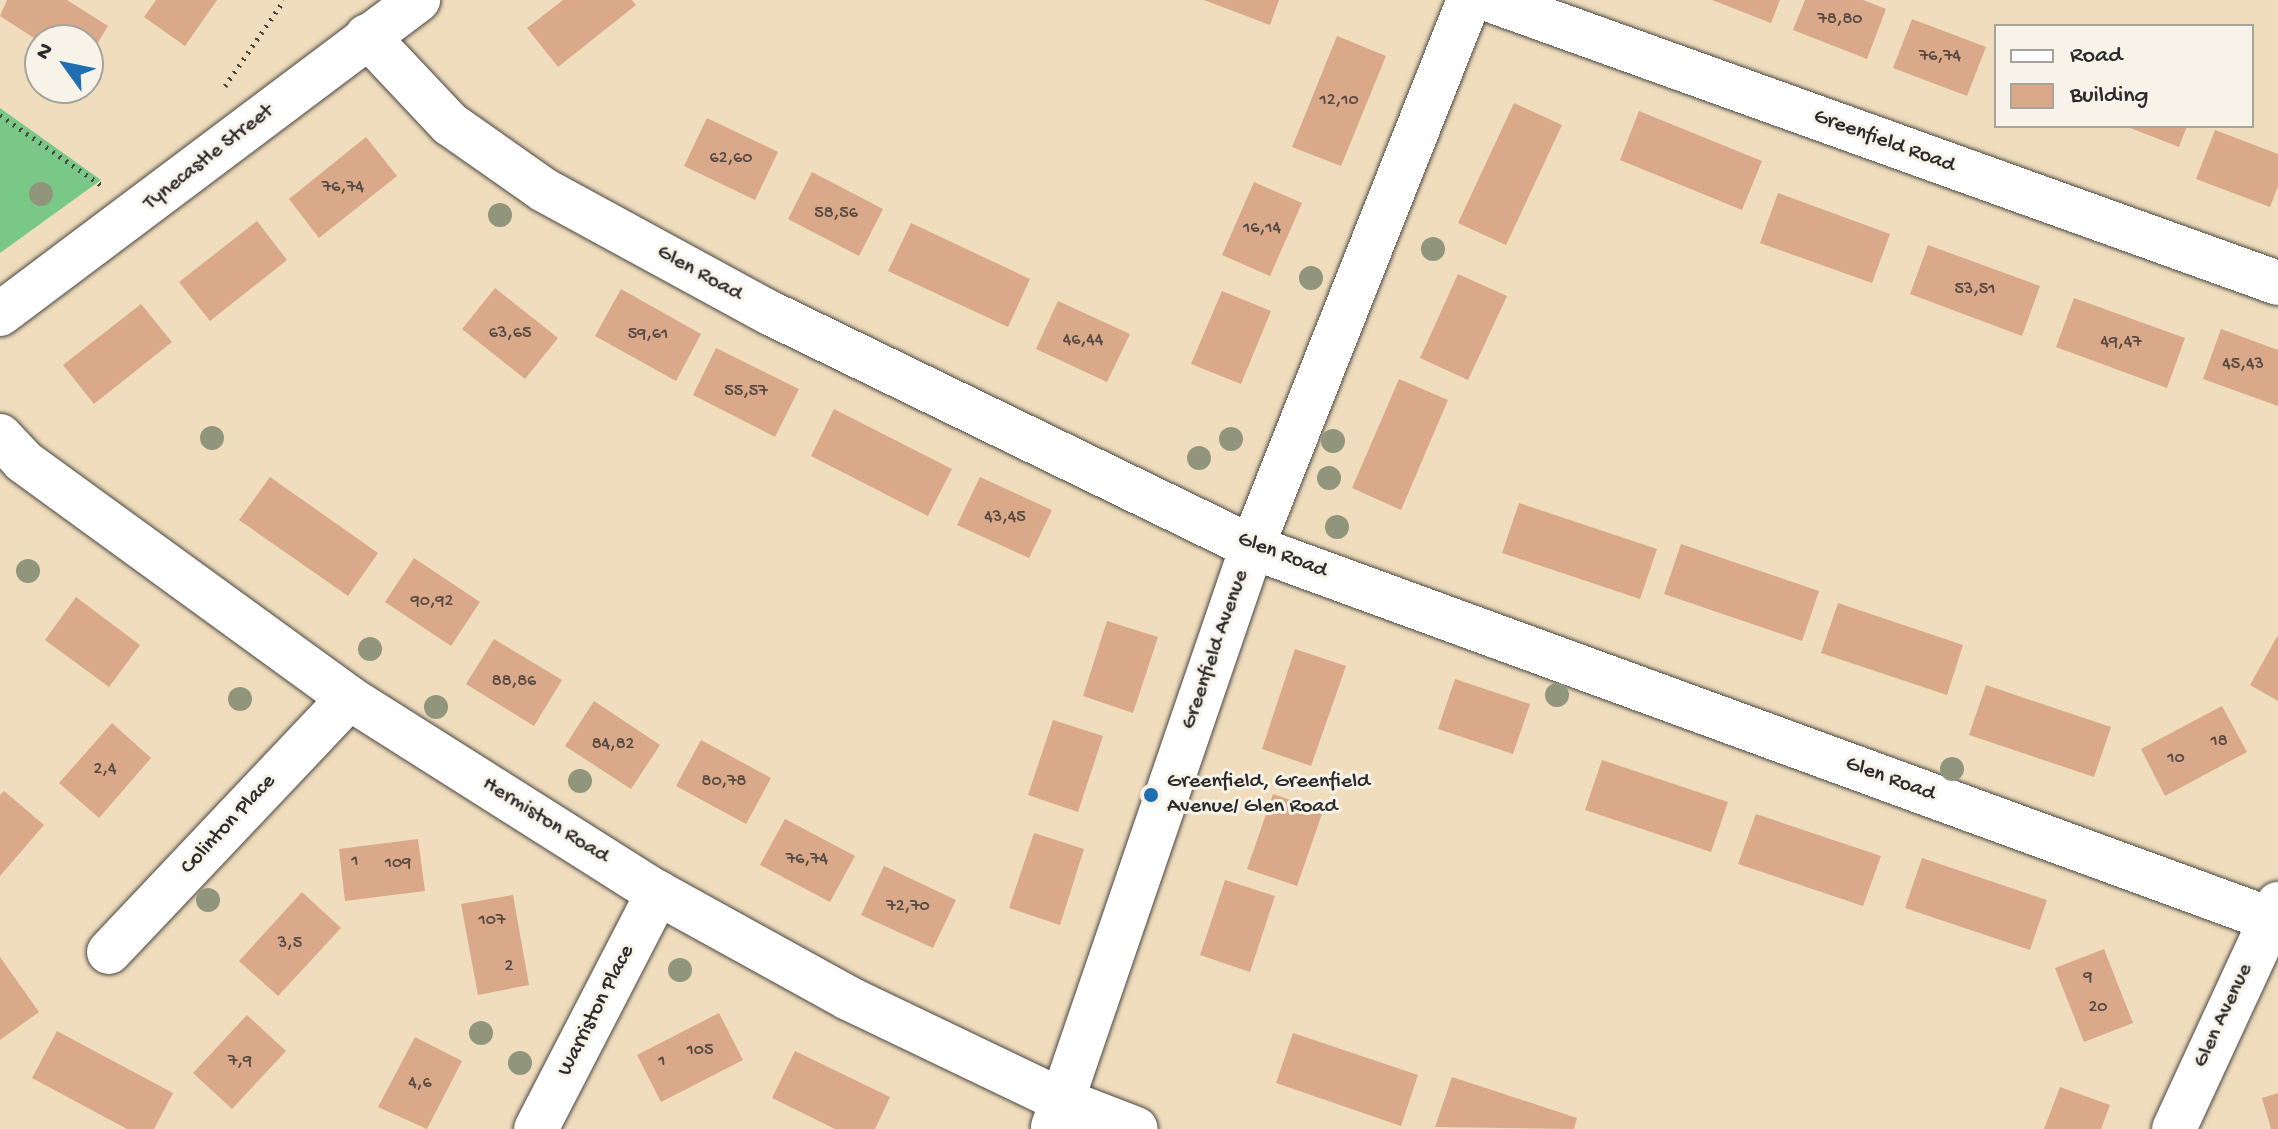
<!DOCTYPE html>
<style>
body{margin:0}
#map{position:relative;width:2278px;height:1129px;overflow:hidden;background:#f0ddbd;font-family:"Gochi Hand",sans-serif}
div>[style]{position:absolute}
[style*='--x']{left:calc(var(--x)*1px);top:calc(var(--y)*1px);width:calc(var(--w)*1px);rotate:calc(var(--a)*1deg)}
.green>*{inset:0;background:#7ac888}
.building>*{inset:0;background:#d9a989}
.path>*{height:5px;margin-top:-2.5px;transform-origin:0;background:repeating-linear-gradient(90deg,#494641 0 2px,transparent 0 8px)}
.roads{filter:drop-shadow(0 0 2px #494641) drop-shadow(0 0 2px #494641)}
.street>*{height:44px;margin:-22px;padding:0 22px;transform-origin:22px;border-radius:22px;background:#fff}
.secondary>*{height:44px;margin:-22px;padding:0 22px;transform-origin:22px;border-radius:22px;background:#fff}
.trees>*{width:24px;height:24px;margin:-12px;border-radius:50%;background:#91957c}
.dots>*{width:22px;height:22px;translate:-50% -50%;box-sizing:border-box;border:4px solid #f7f3e8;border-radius:50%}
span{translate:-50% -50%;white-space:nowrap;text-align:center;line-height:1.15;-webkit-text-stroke:6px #f7f3e8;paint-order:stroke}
.number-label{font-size:18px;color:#564a42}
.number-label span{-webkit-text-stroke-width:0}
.street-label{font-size:22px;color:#2b2b2b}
.poi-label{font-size:22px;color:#2b2b2b}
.left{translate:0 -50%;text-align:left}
.legend{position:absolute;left:1994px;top:24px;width:260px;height:104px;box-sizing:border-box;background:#f7f3e8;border:2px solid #a5a39c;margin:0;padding:10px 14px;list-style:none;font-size:24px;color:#2b2b2b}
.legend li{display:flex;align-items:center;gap:16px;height:40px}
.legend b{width:40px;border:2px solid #a5a39c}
.north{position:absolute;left:24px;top:24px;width:80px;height:80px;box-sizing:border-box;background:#f7f3e8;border:2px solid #a5a39c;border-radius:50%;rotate:303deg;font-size:22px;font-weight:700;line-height:32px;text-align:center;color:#2b2b2b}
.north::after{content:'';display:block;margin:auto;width:28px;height:36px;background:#1f6fb2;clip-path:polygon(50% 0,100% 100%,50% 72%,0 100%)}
</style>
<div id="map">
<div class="green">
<div style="clip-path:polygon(0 108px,101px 180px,0 253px)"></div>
</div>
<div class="building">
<div style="clip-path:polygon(7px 0,67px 0,108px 26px,88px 59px,88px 40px,40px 42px,0 16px)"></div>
<div style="clip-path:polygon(156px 0,217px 0,185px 46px,144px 17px)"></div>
<div style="clip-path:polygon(563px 0,632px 0,636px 5px,558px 67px,527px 28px)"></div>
<div style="clip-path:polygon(1204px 0,1279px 0,1270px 25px)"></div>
<div style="clip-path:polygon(1712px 0,1780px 0,1771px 23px)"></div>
<div style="clip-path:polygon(1805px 0,1863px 0,1886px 9px,1867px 59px,1793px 30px)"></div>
<div style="clip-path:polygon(1912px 19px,1986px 47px,1967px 96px,1893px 68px)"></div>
<div style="clip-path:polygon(1337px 36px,1386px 56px,1341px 166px,1292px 147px)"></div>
<div style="clip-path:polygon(1514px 103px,1562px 125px,1506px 245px,1458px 223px)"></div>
<div style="clip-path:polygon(1639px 111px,1762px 161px,1742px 210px,1620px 160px)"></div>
<div style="clip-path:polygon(707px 118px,778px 152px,755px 200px,684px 166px)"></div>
<div style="clip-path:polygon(2125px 126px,2187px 126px,2179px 147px)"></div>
<div style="clip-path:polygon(2215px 130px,2278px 154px,2278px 186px,2270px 207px,2196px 179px)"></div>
<div style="clip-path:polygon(366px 137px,397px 176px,319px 238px,289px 199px)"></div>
<div style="clip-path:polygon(812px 172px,883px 209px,859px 256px,788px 219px)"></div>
<div style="clip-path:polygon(1254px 182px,1302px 203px,1270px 276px,1222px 255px)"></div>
<div style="clip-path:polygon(1778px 193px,1890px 234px,1872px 283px,1760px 243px)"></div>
<div style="clip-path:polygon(257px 221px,287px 260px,210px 321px,179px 282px)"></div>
<div style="clip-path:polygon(911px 223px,1030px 279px,1008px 327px,888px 271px)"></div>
<div style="clip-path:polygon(1928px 245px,2040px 286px,2022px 336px,1910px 294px)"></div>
<div style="clip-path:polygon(1458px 274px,1507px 296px,1468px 380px,1420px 358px)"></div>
<div style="clip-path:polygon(495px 288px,558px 338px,525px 379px,462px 329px)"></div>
<div style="clip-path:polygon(621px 289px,701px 334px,676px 381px,595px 336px)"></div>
<div style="clip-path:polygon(1222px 291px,1271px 311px,1241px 384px,1191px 364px)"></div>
<div style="clip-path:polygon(2074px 298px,2185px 338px,2167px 388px,2056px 347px)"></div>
<div style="clip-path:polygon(1058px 301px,1130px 334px,1107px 382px,1036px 349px)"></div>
<div style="clip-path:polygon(141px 304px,172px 342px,94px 404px,63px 365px)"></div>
<div style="clip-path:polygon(2221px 329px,2278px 350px,2278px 406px,2203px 379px)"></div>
<div style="clip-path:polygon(716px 348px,799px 389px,775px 437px,693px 395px)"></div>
<div style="clip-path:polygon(1399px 379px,1448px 400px,1401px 510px,1352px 488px)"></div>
<div style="clip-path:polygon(834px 409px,952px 469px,928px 516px,811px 456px)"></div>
<div style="clip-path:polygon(270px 477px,378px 553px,348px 596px,239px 520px)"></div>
<div style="clip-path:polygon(980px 477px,1052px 510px,1029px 558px,957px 525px)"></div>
<div style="clip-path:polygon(1519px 503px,1657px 549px,1640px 599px,1502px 553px)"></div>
<div style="clip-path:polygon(1681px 544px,1819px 591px,1802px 641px,1664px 594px)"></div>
<div style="clip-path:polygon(414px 558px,480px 602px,451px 646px,385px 602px)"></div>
<div style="clip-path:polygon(76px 597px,140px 645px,109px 687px,45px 640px)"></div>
<div style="clip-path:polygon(1838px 603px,1963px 645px,1947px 695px,1821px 653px)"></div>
<div style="clip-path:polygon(1107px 621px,1158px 637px,1133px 713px,1083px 696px)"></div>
<div style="clip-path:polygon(2278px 635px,2278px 701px,2250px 685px)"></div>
<div style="clip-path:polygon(494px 639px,562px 680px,534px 726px,466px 684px)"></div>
<div style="clip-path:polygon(1295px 649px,1346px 666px,1311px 766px,1262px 749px)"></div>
<div style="clip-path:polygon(1455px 679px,1530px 704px,1513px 754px,1438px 729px)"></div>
<div style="clip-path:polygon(1986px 685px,2111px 727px,2094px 777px,1969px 735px)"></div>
<div style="clip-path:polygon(594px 701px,660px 745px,631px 789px,565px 746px)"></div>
<div style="clip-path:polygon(2222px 706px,2247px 752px,2165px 796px,2141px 749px)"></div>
<div style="clip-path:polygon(1053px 720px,1103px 736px,1078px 812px,1028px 795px)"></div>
<div style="clip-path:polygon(112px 723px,151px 758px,99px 818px,59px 783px)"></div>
<div style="clip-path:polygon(701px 740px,771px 778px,746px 824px,676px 786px)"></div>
<div style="clip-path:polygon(1602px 760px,1728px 802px,1711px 852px,1585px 810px)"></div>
<div style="clip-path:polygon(4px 791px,44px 825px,0 876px,0 795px)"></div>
<div style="clip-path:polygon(1273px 794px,1323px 811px,1297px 886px,1247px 869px)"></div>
<div style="clip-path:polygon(1756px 814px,1881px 856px,1863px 906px,1738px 864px)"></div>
<div style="clip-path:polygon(785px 819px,855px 856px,830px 902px,760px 865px)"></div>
<div style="clip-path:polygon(1034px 833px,1084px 849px,1060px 925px,1009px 908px)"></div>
<div style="clip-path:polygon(418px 839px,425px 891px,345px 901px,339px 849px)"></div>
<div style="clip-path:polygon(1922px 858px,2047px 900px,2030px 950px,1905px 908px)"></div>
<div style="clip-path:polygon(884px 866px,956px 900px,933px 948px,861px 915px)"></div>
<div style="clip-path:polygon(1225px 880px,1275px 896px,1250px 972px,1200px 955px)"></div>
<div style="clip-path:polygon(302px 892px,341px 928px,278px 996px,239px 961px)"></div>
<div style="clip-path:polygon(513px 895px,529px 985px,478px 995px,461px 904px)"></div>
<div style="clip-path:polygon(2104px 949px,2133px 1023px,2084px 1042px,2055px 968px)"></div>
<div style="clip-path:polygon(0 957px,39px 1012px,0 1040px)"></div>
<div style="clip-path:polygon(719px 1013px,743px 1060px,661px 1102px,637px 1055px)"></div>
<div style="clip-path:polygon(247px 1015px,286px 1051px,232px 1109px,193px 1073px)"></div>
<div style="clip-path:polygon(57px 1031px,173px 1093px,154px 1129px,127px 1129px,32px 1078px)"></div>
<div style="clip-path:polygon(1293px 1033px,1418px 1075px,1401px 1126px,1276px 1083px)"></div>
<div style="clip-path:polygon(415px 1037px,462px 1061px,427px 1129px,378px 1107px)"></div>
<div style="clip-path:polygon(795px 1051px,890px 1097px,875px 1129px,835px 1129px,772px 1098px)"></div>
<div style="clip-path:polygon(1452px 1077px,1577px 1118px,1574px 1129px,1435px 1127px)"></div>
<div style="clip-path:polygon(2060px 1087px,2110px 1105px,2101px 1129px,2044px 1129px)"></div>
<div style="clip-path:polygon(2278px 1093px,2278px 1129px,2271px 1129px,2262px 1098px)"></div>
</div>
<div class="path">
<div style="--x:225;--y:86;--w:104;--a:-55.5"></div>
<div style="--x:0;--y:115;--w:123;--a:34.7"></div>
</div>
<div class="roads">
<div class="street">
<div style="--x:1490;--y:0;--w:837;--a:19.76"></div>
<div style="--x:367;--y:36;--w:121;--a:46.7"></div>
<div style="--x:450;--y:124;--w:115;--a:35.1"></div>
<div style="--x:544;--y:190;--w:257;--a:28.6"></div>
<div style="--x:770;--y:313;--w:536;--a:25.9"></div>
<div style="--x:1252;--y:547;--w:1092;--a:20.08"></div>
<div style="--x:0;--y:436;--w:34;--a:47"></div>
<div style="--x:23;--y:461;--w:403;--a:36"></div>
<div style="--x:349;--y:698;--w:365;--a:32.3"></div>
<div style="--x:658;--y:893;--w:217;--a:28.9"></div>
<div style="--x:848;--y:998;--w:236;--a:25.6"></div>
<div style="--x:1061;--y:1100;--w:80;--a:21.1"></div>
<div style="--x:109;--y:952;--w:349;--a:-46.6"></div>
<div style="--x:1053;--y:1127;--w:613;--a:-71.06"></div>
<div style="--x:1252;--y:547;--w:588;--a:-68.36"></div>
<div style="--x:536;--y:1129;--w:266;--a:-62.7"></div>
<div style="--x:2174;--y:1129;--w:248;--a:-65.2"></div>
</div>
<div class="secondary">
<div style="--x:0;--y:314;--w:523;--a:-36.91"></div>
</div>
</div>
<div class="trees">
<div style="left:41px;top:194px"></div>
<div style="left:500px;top:215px"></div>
<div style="left:1433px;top:249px"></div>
<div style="left:1311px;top:278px"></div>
<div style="left:212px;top:438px"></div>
<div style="left:1231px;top:439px"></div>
<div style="left:1333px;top:441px"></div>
<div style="left:1199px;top:458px"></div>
<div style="left:1329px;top:478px"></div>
<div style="left:1337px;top:527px"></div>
<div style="left:28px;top:571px"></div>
<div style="left:370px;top:649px"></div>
<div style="left:1557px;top:695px"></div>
<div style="left:240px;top:699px"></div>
<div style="left:436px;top:707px"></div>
<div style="left:1952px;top:769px"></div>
<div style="left:580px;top:781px"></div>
<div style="left:208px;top:900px"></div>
<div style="left:680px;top:970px"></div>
<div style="left:481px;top:1033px"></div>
<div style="left:520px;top:1063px"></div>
</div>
<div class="dots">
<div style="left:1151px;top:795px;background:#1f6fb2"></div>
</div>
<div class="number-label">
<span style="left:1840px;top:20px">78,80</span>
<span style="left:1940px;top:57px">76,74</span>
<span style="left:1339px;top:101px">12,10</span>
<span style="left:731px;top:159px">62,60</span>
<span style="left:343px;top:188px">76,74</span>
<span style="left:836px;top:214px">58,56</span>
<span style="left:1262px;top:229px">16,14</span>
<span style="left:1975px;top:290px">53,51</span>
<span style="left:510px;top:334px">63,65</span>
<span style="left:648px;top:335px">59,61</span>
<span style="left:1083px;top:341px">46,44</span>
<span style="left:2121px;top:343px">49,47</span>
<span style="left:2243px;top:365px">45,43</span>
<span style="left:746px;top:392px">55,57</span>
<span style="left:1005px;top:518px">43,45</span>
<span style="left:432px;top:602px">90,92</span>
<span style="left:514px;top:682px">88,86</span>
<span style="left:2219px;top:742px">18</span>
<span style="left:613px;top:745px">84,82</span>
<span style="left:2176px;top:759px">10</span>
<span style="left:105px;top:770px">2,4</span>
<span style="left:724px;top:782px">80,78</span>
<span style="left:807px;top:860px">76,74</span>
<span style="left:355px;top:862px">1</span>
<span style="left:398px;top:864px">109</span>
<span style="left:908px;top:907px">72,70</span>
<span style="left:492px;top:921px">107</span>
<span style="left:290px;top:944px">3,5</span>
<span style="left:509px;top:967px">2</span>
<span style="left:2088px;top:978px">9</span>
<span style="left:2098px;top:1008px">20</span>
<span style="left:700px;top:1051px">105</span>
<span style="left:240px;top:1062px">7,9</span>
<span style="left:662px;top:1062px">1</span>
<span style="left:420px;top:1084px">4,6</span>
</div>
<div class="street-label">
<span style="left:1884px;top:142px;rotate:20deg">Greenfield Road</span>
<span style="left:209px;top:158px;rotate:-38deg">Tynecastle Street</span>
<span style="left:699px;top:274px;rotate:29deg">Glen Road</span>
<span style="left:1282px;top:556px;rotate:21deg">Glen Road</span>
<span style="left:1216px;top:650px;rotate:-71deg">Greenfield Avenue</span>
<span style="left:1890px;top:780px;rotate:20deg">Glen Road</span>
<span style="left:545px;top:821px;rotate:32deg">Hermiston Road</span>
<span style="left:229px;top:825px;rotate:-47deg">Colinton Place</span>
<span style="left:597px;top:1011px;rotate:-63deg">Warriston Place</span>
<span style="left:2224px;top:1016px;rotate:-65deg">Glen Avenue</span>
</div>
<div class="poi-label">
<span class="left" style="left:1167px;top:795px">Greenfield, Greenfield<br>Avenue/ Glen Road</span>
</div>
<ul class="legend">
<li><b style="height:10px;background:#fff"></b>Road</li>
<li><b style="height:22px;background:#d9a989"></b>Building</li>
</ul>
<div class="north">N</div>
</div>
